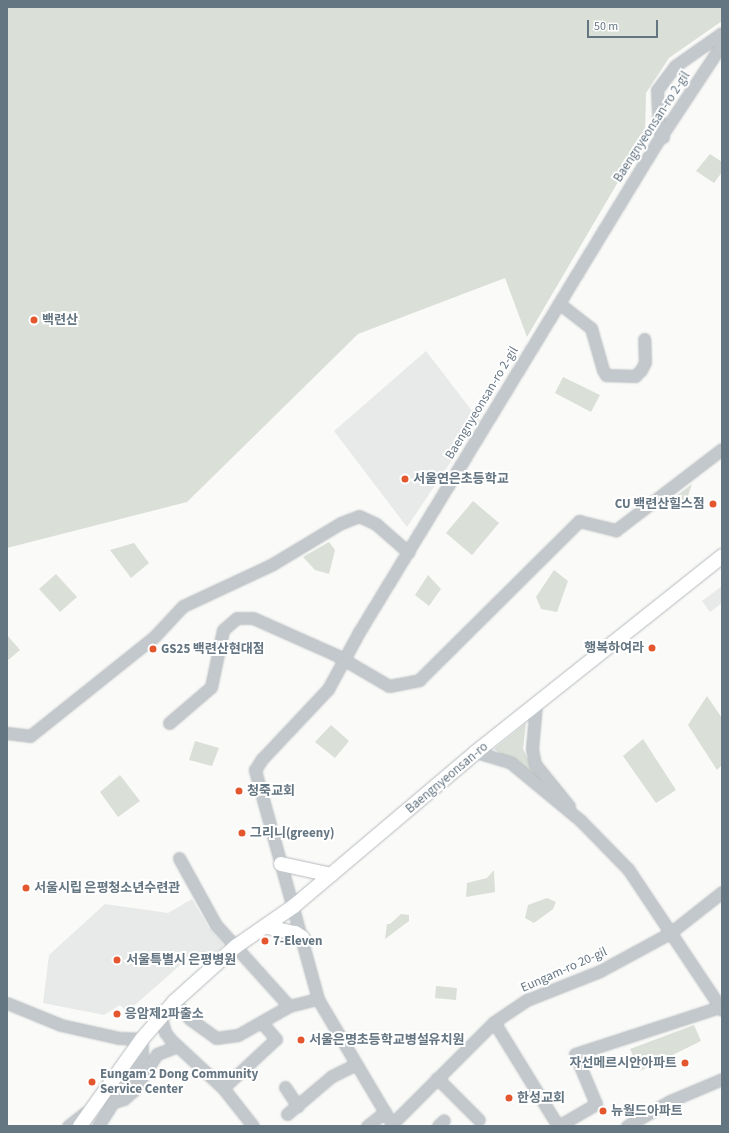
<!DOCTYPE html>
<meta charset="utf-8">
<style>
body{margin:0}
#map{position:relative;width:729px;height:1133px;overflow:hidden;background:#fafaf8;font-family:"Source Sans 3","Noto Sans KR",sans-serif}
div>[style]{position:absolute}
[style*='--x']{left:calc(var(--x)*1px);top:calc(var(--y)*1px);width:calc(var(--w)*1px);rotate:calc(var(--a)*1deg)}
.built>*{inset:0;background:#e8e9e9}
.green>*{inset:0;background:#dadfd7}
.roads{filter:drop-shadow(0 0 1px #b5babe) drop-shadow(0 0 1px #b5babe)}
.minor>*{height:11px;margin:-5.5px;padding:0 5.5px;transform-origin:5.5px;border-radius:5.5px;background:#c3c8cc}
.major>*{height:14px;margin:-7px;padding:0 7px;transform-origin:7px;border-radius:7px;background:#fff}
.dots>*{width:11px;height:11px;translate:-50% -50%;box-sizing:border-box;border:2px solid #fff;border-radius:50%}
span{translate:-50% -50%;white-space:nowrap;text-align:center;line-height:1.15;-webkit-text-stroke:4px #fff;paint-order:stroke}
.street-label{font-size:13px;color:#657683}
.poi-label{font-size:13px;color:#657683;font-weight:700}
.left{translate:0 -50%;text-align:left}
.right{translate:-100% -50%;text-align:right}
.frame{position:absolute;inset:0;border:8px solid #657683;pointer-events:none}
.scale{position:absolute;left:587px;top:20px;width:71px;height:18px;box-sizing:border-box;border:2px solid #657683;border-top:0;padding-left:5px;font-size:12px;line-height:14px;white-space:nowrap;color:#657683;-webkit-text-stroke:3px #fff;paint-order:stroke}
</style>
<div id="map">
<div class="built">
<div style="clip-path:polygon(426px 351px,479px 420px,407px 527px,334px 431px)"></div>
<div style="clip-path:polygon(722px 586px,722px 603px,710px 612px,702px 601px)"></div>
<div style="clip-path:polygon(192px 899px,209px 928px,224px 945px,205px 964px,194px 953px,127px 1012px,120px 1005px,104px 1015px,43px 1003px,49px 955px,105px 904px,168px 913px)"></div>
</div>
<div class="green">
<div style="clip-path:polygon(7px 7px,722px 7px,722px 21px,669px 58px,646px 93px,645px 136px,527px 337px,505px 278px,358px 334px,187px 502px,7px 548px)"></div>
<div style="clip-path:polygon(710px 154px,722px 162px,722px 172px,714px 183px,696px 171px)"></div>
<div style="clip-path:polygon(563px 377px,600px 395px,591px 412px,555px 393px)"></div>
<div style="clip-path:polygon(692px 484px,684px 508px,674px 505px,658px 510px)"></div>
<div style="clip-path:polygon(473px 501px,499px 523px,472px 555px,446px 533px)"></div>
<div style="clip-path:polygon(329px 542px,335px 550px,329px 574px,315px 570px,303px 557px)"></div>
<div style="clip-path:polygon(134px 543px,149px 563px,131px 578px,110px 550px)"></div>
<div style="clip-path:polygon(554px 570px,568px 581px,557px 612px,541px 609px,536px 597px)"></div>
<div style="clip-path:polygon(56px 574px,77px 597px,60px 612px,39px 589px)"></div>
<div style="clip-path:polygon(428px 575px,441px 589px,429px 606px,415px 595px)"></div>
<div style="clip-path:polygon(7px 635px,20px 650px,7px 661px)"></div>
<div style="clip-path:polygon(707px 696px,722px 718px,722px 765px,717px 770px,688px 725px)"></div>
<div style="clip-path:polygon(526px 723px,523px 749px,539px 781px,494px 749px)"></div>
<div style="clip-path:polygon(331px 725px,349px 741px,335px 758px,315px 742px)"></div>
<div style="clip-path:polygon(643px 739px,676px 790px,656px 803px,623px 756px)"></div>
<div style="clip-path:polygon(195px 741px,219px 748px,212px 766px,189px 760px)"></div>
<div style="clip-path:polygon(120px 775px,140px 801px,118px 817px,100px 792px)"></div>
<div style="clip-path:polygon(494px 870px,495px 892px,466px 897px,467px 883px,487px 878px)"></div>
<div style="clip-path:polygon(547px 898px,556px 902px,553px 909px,534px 923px,525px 918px,528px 905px)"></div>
<div style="clip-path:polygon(401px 914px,409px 915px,409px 921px,385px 939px,387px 924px,390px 924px)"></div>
<div style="clip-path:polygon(436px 986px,457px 988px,456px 1000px,435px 998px)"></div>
<div style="clip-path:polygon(694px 1025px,701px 1041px,640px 1071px,630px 1049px)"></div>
</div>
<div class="roads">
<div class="minor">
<div style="--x:663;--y:137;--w:8;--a:-120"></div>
<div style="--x:659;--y:130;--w:40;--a:-92.9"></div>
<div style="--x:657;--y:90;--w:30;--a:-53"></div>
<div style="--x:675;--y:66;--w:57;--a:-35.1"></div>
<div style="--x:560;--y:304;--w:39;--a:38"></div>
<div style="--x:591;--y:328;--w:44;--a:74.1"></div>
<div style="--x:603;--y:370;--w:6;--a:59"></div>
<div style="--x:606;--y:375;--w:29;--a:2"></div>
<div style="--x:635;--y:376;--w:8;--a:-45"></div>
<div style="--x:641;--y:370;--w:9;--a:-63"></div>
<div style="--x:645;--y:362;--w:23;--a:-92"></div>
<div style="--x:536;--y:704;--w:45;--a:95.1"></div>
<div style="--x:532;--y:749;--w:15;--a:79"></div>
<div style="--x:535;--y:764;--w:54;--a:51"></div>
<div style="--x:169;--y:723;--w:55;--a:-40.6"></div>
<div style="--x:211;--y:687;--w:58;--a:-78.1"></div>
<div style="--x:223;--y:630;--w:18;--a:-41"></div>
<div style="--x:237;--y:618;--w:16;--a:0"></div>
<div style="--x:253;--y:618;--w:91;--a:24"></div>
<div style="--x:336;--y:655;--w:61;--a:30.3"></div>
<div style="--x:389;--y:686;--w:31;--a:-11"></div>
<div style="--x:419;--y:680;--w:226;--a:-44.8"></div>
<div style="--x:579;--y:521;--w:38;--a:14"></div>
<div style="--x:616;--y:530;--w:133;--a:-37.4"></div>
<div style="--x:7;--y:733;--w:23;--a:7"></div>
<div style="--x:30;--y:736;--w:159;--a:-38.6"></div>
<div style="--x:154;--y:637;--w:42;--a:-46.9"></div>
<div style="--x:183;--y:606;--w:97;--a:-25"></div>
<div style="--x:271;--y:565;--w:82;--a:-31"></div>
<div style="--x:341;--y:523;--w:19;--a:-21"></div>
<div style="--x:359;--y:516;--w:19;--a:25"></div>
<div style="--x:376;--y:524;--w:43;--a:41.2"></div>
<div style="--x:476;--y:752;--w:37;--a:17"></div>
<div style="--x:511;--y:763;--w:91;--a:39.6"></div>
<div style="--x:581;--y:821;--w:67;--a:45.6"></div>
<div style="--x:628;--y:869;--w:169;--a:56.3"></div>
<div style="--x:179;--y:858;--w:77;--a:61.1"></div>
<div style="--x:216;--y:925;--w:109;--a:48"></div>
<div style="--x:174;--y:1002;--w:23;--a:47"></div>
<div style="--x:190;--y:1019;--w:32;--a:36"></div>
<div style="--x:216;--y:1038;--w:22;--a:-8"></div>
<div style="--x:238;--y:1035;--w:59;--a:-29.6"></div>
<div style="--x:289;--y:1006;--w:30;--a:-14"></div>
<div style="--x:7;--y:1003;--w:58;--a:22.2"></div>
<div style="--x:61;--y:1025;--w:59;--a:12.6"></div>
<div style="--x:119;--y:1038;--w:23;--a:2"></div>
<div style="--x:142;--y:1039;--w:18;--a:90"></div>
<div style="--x:142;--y:1057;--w:82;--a:122.5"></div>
<div style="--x:161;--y:1018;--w:15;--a:74"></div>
<div style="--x:165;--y:1032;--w:9;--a:54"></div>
<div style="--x:170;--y:1039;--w:72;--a:42.8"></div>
<div style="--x:223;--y:1088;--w:48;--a:51.7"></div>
<div style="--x:494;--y:1022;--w:122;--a:58.4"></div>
<div style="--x:437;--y:1078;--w:59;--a:45"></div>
<div style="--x:285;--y:1087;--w:23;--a:56"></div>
<div style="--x:223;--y:1088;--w:72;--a:-42.8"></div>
<div style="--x:276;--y:1039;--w:21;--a:-131"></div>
<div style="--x:114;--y:1102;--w:10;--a:-17"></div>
<div style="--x:124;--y:1099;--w:12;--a:-42"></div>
<div style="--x:133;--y:1091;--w:44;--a:-57"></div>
<div style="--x:157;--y:1054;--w:22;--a:-21"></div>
<div style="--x:287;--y:1114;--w:59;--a:-40.2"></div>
<div style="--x:332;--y:1076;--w:25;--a:-26"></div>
<div style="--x:392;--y:1124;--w:144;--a:-45"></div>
<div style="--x:494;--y:1022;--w:40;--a:-34"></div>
<div style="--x:527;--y:1000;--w:79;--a:-21.7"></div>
<div style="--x:600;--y:971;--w:80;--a:-28.5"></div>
<div style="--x:670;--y:933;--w:66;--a:-38.3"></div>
<div style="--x:68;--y:1126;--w:24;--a:-38"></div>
<div style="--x:367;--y:1126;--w:23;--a:-38"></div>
<div style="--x:393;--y:1126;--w:147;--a:-120.6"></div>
<div style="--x:318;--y:999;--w:238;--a:-105.4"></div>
<div style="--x:255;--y:770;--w:13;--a:-58"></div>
<div style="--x:262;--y:759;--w:96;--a:-46.7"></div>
<div style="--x:328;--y:689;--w:65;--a:-61.5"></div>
<div style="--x:359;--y:632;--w:571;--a:-58.68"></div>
<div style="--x:656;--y:144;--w:120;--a:-56.6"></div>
<div style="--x:438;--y:1126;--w:8;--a:-45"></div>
<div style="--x:558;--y:1126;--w:44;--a:-30.1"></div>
<div style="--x:596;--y:1104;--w:54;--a:-112.8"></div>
<div style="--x:575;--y:1054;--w:152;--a:-18"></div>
<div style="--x:627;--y:1126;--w:50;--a:-30.2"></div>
<div style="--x:670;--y:1101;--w:56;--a:-22.9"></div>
</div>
<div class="major">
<div style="--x:281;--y:864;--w:51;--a:12.4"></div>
<div style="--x:268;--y:927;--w:28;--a:13"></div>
<div style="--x:295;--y:933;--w:9;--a:32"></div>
<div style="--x:80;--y:1126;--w:107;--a:-54.5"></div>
<div style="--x:142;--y:1039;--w:49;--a:-49.1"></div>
<div style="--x:174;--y:1002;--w:82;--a:-42"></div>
<div style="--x:235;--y:947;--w:72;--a:-34.8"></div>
<div style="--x:294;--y:906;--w:238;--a:-40.2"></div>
<div style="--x:476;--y:752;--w:315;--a:-38.5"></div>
</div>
</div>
<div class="dots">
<div style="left:34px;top:320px;background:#e4572e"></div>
<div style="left:405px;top:479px;background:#e4572e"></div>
<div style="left:713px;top:504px;background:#e4572e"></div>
<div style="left:652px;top:648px;background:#e4572e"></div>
<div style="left:153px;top:649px;background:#e4572e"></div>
<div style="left:239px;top:791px;background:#e4572e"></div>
<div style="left:242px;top:833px;background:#e4572e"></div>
<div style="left:26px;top:888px;background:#e4572e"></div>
<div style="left:265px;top:941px;background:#e4572e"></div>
<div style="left:117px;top:960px;background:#e4572e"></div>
<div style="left:117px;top:1014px;background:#e4572e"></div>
<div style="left:301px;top:1040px;background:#e4572e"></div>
<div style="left:685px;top:1063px;background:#e4572e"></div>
<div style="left:92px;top:1082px;background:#e4572e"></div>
<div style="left:509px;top:1098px;background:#e4572e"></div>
<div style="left:603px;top:1111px;background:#e4572e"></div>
</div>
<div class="street-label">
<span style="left:652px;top:127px;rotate:-57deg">Baengnyeonsan-ro 2-gil</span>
<span style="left:482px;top:403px;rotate:-59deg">Baengnyeonsan-ro 2-gil</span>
<span style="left:447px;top:778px;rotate:-40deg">Baengnyeonsan-ro</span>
<span style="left:564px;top:970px;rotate:-24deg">Eungam-ro 20-gil</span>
</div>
<div class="poi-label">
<span class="left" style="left:42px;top:320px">백련산</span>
<span class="left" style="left:413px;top:479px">서울연은초등학교</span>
<span class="right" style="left:705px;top:504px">CU 백련산힐스점</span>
<span class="right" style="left:644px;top:648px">행복하여라</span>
<span class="left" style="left:161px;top:649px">GS25 백련산현대점</span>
<span class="left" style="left:247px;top:791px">청죽교회</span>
<span class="left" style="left:250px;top:833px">그리니(greeny)</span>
<span class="left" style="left:34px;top:888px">서울시립 은평청소년수련관</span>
<span class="left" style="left:273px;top:941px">7-Eleven</span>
<span class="left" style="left:126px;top:960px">서울특별시 은평병원</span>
<span class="left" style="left:125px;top:1014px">응암제2파출소</span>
<span class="left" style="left:309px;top:1040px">서울은명초등학교병설유치원</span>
<span class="right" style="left:677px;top:1063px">자선메르시안아파트</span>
<span class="left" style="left:100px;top:1082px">Eungam 2 Dong Community<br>Service Center</span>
<span class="left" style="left:517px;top:1098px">한성교회</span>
<span class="left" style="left:611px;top:1111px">뉴월드아파트</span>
</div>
<div class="frame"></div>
<div class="scale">50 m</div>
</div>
